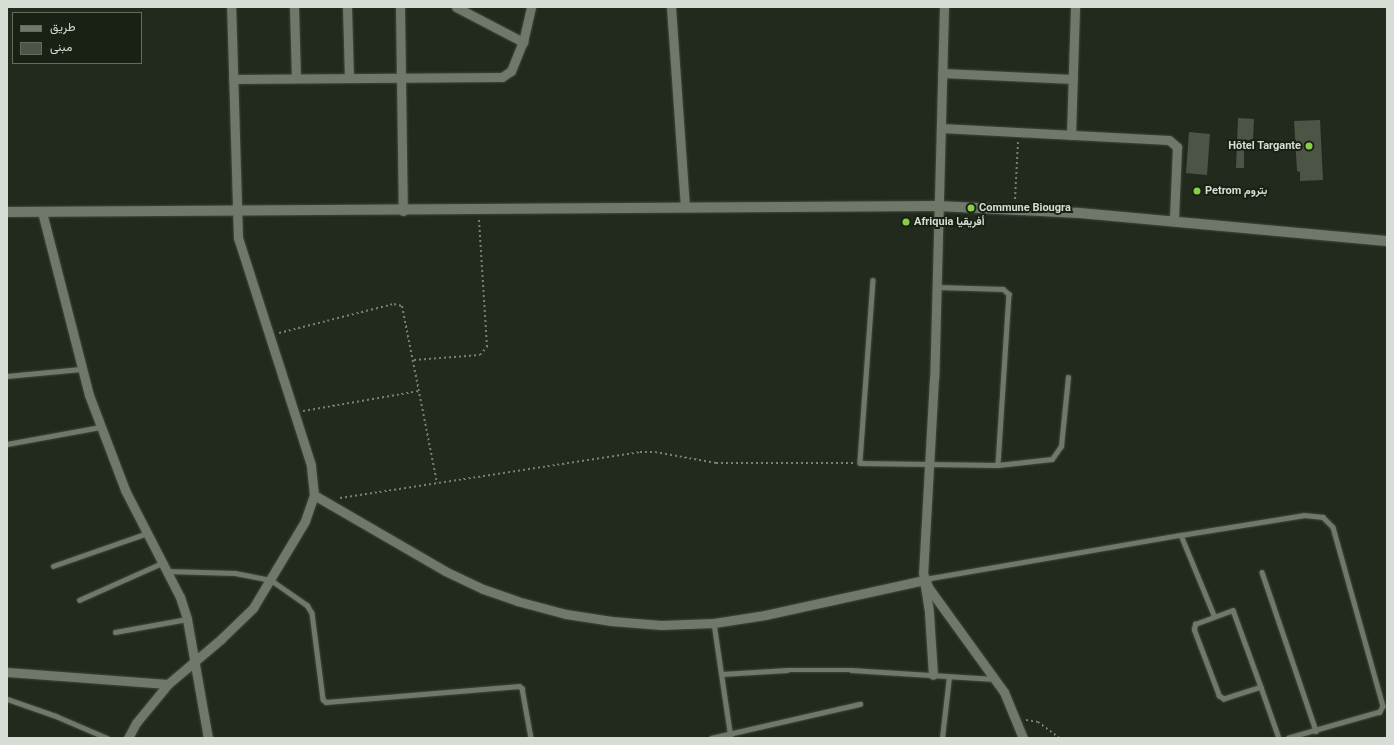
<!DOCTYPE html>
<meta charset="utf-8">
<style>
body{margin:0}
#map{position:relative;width:1394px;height:745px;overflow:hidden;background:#222a1d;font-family:Roboto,Vazirmatn,sans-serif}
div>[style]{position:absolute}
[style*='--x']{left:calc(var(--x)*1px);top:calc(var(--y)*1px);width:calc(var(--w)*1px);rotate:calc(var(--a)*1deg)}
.building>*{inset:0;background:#4c5446}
.path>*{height:2px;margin-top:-1px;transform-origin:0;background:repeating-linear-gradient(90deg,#797f75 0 2px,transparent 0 5px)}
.roads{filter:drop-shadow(0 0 1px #41473c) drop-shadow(0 0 1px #41473c)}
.service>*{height:4.5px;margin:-2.25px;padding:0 2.25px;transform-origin:2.25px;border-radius:2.25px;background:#6f7869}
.minor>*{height:9px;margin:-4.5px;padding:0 4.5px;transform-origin:4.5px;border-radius:4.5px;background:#6f7869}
.secondary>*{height:10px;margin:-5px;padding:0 5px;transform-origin:5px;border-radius:5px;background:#6f7869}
.dots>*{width:11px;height:11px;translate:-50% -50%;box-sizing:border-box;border:2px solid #192014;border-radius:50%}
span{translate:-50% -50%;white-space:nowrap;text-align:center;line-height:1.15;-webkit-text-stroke:4px #192014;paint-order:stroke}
.poi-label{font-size:11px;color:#d7dcd4;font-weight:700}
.right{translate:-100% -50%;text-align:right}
.left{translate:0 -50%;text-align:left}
.frame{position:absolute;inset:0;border:8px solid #d7dcd4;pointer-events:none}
.legend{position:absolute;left:12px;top:12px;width:130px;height:52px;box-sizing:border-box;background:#192014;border:1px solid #656b61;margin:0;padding:5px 7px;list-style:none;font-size:12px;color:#d7dcd4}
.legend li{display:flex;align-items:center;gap:8px;height:20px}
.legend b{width:20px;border:1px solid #656b61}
</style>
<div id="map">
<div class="building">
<div style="clip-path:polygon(1238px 118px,1254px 119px,1253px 140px,1244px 140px,1244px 168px,1236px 168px)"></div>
<div style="clip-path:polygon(1320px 120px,1323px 180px,1300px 181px,1300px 172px,1297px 171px,1294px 121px)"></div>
<div style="clip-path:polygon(1189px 132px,1210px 134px,1207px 175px,1186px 173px)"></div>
</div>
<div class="path">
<div style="--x:1015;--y:199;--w:57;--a:-87"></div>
<div style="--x:279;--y:333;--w:119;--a:-14.2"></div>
<div style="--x:394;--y:304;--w:8;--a:14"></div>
<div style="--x:402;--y:306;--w:180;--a:78.8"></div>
<div style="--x:414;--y:360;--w:66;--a:-4.3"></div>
<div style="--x:480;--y:355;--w:11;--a:-49"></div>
<div style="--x:487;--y:347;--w:128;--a:-93.6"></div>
<div style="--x:303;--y:411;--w:118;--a:-9.8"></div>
<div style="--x:340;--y:498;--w:304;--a:-8.7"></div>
<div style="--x:640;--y:452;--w:15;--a:0"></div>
<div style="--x:655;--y:452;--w:62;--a:10.2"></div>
<div style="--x:716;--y:463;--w:137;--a:0"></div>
<div style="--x:1026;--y:720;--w:12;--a:9"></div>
<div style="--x:1038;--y:722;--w:26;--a:37"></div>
</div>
<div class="roads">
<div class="service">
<div style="--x:873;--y:280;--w:183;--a:94.1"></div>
<div style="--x:860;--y:463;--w:138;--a:0.8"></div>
<div style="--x:998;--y:465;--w:54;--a:-6.3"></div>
<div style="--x:1052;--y:459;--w:16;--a:-55"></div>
<div style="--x:1061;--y:446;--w:69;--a:-84.2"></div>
<div style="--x:937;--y:287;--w:66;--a:1.7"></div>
<div style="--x:1003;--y:289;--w:8;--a:40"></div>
<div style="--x:1009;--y:294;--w:171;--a:93.7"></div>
<div style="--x:7;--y:376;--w:74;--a:-5.4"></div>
<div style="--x:7;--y:444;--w:96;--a:-10.3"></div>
<div style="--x:1181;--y:535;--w:125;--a:-9.2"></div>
<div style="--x:1304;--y:515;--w:19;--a:6"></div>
<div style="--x:1323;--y:517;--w:14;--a:45"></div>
<div style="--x:1333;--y:527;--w:186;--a:74.4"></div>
<div style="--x:1383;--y:706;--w:7;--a:117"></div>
<div style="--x:1380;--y:712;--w:95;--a:164.1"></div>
<div style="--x:53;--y:566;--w:97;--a:-19.2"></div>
<div style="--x:166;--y:571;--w:69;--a:1.7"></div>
<div style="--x:235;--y:573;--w:37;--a:11"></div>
<div style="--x:271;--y:580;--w:44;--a:34.8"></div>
<div style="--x:307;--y:605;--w:9;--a:58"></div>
<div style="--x:312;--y:613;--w:87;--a:82.7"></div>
<div style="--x:323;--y:699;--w:4;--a:45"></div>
<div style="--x:326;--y:702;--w:194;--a:-4.7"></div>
<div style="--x:519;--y:686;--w:4;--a:34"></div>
<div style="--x:522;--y:688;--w:51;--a:79.8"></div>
<div style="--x:1262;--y:572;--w:168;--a:71.2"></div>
<div style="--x:925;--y:579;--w:260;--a:-9.8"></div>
<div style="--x:1181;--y:535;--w:87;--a:67.6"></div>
<div style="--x:79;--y:600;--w:91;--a:-24"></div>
<div style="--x:714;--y:623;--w:116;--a:81.6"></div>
<div style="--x:115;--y:632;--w:73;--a:-10.2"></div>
<div style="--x:722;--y:674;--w:65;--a:-3.5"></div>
<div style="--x:787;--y:670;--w:64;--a:0"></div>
<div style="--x:851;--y:670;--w:143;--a:3.6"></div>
<div style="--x:1261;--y:687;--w:39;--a:162"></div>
<div style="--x:1224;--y:699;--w:6;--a:-149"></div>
<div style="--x:1219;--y:696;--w:71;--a:-110.7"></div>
<div style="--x:1194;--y:630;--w:6;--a:-81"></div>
<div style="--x:1195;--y:624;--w:40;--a:-20.2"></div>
<div style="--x:1233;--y:610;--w:82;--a:70"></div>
<div style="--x:1261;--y:687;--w:54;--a:70.6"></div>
<div style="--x:7;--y:699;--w:52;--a:19.1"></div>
<div style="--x:56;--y:716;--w:56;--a:23.3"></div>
<div style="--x:711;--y:738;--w:153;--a:-12.9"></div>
<div style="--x:942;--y:738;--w:61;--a:-83.5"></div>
</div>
<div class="minor">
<div style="--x:294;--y:7;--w:70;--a:88.4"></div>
<div style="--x:347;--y:7;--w:71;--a:88.4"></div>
<div style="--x:400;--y:7;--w:204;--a:89.2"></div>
<div style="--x:456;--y:7;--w:76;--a:27.6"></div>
<div style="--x:671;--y:7;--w:199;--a:86"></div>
<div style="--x:944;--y:7;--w:371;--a:91.5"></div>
<div style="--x:934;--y:378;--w:195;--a:93.2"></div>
<div style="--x:923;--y:573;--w:15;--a:70"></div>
<div style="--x:928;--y:587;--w:130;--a:54.1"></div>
<div style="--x:1004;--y:692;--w:50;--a:67.6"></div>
<div style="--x:942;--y:73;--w:131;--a:2.6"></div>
<div style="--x:233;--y:79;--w:269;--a:-0.4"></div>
<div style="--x:502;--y:77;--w:11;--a:-34"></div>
<div style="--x:511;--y:71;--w:31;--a:-68"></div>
<div style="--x:523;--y:42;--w:36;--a:-77"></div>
<div style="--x:941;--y:128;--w:228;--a:3"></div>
<div style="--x:1169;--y:140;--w:11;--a:41"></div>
<div style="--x:1177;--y:147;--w:73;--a:92.4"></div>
<div style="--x:1071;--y:135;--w:128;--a:-88.2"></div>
<div style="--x:42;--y:212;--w:189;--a:75.6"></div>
<div style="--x:89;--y:395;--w:102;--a:69.2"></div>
<div style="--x:125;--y:490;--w:120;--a:62.8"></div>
<div style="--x:180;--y:597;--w:23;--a:72"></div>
<div style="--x:187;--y:619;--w:121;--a:80"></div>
<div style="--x:314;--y:495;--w:151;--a:30.1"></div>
<div style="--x:445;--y:571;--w:42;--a:25.3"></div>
<div style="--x:483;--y:589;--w:36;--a:19"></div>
<div style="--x:517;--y:601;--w:51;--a:14.9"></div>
<div style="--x:566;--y:614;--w:46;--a:8.8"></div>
<div style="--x:611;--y:621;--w:50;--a:4.6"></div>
<div style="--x:661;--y:625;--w:53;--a:-2.2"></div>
<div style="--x:714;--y:623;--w:52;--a:-8.9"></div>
<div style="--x:765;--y:615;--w:163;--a:-12.4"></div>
<div style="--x:924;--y:580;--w:33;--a:81"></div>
<div style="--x:929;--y:613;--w:62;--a:86.3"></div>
<div style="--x:7;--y:672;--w:161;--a:4.3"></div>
<div style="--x:128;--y:738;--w:17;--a:-62"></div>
<div style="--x:136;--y:723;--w:50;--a:-50.6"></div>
<div style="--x:168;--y:684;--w:70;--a:-40.3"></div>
<div style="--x:221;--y:639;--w:45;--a:-44.1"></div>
<div style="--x:253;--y:608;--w:101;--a:-59.1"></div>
<div style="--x:305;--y:521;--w:28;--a:-71"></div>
<div style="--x:314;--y:495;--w:30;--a:-96"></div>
<div style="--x:311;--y:465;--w:238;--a:-107.8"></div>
<div style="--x:238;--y:238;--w:231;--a:-91.7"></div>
</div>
<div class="secondary">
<div style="--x:7;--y:212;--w:931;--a:-0.37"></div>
<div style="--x:938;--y:206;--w:141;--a:2.8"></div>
<div style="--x:1079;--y:213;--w:309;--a:5.2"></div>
</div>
</div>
<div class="dots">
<div style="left:1309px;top:146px;background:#87cf4b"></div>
<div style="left:1197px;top:191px;background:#87cf4b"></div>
<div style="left:971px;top:208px;background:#87cf4b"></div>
<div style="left:906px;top:222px;background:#87cf4b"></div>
</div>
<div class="poi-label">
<span class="right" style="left:1301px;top:146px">Hôtel Targante</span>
<span class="left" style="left:1205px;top:191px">Petrom بتروم</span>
<span class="left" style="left:979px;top:208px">Commune Biougra</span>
<span class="left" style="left:914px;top:222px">Afriquia أفريقيا</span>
</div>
<div class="frame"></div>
<ul class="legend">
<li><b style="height:5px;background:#6f7869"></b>طريق</li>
<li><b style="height:11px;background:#4c5446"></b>مبنى</li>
</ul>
</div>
